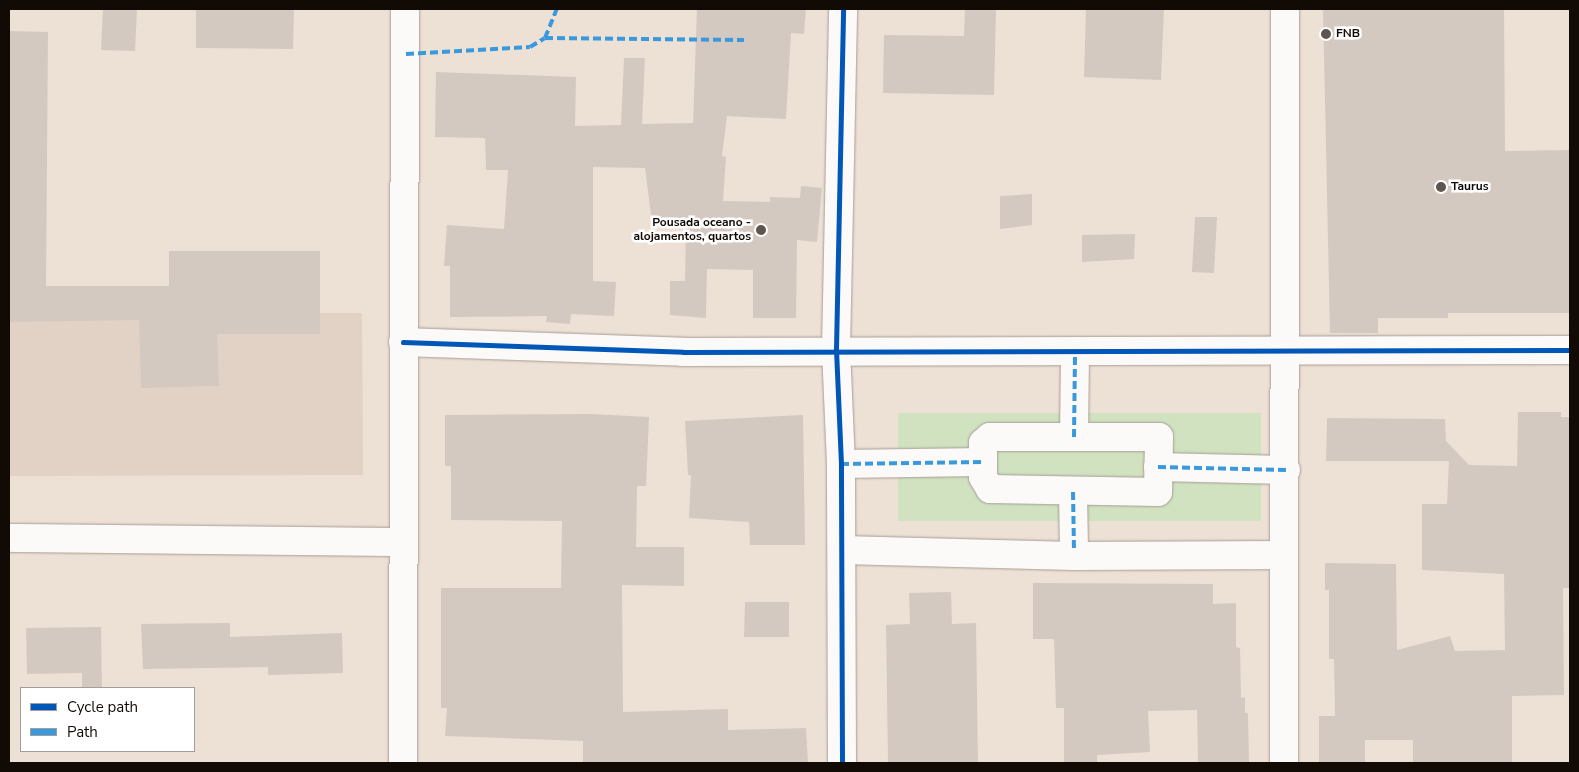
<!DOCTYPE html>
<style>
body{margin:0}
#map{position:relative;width:1579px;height:772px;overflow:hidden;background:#ede0d5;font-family:"Nunito Sans",sans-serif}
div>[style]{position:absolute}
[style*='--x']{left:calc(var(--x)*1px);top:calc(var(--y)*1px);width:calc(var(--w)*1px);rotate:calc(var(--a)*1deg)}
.commercial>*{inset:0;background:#e2d2c5}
.green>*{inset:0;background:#d0e2c0}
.building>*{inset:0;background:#d4c9c1}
.roads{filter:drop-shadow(0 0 1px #a79d95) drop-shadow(0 0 1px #a79d95)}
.street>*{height:28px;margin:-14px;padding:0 14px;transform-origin:14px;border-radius:14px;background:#fcfaf9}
.quiet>*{height:4px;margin-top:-2px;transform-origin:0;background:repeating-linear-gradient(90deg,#3a99dd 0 8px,transparent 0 12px)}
.cycleway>*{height:5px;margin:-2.5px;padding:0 2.5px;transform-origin:2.5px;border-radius:2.5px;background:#0057b8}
.dots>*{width:14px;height:14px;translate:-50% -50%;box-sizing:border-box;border:2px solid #fff;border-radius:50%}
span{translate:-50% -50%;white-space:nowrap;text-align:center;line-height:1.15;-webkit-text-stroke:5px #fff;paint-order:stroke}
.poi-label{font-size:12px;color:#110a05;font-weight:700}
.left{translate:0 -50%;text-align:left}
.right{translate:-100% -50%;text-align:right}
.frame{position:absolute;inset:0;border:10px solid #110a05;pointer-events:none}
.legend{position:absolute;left:20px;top:687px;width:175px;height:65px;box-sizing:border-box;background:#fff;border:1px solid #a09d9b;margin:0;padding:6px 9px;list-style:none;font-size:15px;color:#110a05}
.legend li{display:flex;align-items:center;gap:10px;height:25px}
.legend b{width:25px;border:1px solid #a09d9b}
</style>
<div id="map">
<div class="commercial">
<div style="clip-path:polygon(362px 313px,363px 475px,9px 476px,9px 314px)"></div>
</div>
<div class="green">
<div style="clip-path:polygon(898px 413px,1261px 413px,1261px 521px,898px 521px)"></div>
</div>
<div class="building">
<div style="clip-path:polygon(103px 9px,137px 9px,135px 51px,101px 50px)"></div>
<div style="clip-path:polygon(196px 9px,294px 9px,293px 49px,196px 48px)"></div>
<div style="clip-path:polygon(697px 9px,806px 9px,804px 34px,791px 33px,786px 119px,727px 116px,722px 156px,726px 157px,723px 201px,770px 202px,770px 197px,800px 198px,801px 186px,822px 188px,817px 242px,797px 240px,796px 318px,753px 318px,753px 270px,707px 269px,706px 318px,670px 315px,670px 281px,685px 281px,686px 217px,652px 222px,645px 168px,593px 167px,593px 281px,616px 282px,614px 316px,571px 314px,570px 324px,546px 322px,547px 316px,450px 317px,450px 266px,444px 266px,447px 225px,504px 229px,508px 170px,486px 170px,485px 138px,435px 137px,436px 72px,576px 77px,575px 126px,621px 125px,624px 58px,645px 58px,642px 124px,693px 123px)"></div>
<div style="clip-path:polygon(965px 9px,996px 9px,994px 95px,883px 93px,884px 35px,964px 36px)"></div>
<div style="clip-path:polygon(1086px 9px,1164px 9px,1161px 80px,1084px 77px)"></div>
<div style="clip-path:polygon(1323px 9px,1504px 9px,1505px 151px,1570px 150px,1569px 313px,1448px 313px,1448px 318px,1378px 318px,1378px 333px,1330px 333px)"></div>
<div style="clip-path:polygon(9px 31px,48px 32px,46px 286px,169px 286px,169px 251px,320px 251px,320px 334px,217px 334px,219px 386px,141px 388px,139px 320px,9px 322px)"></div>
<div style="clip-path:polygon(1032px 194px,1032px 225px,1000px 229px,1000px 196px)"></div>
<div style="clip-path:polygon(1195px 217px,1217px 217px,1214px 273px,1192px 272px)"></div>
<div style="clip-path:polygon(1135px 234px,1134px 259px,1082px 262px,1082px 235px)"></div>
<div style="clip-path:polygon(1518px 412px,1561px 412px,1561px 417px,1570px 417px,1570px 588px,1563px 588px,1564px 695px,1512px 696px,1512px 763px,1413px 763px,1413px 740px,1365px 740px,1365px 763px,1319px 763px,1319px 716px,1335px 716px,1334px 659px,1329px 659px,1329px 590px,1325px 590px,1325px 563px,1396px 564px,1397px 650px,1450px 636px,1455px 651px,1505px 650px,1504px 574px,1422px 570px,1422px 504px,1447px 504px,1449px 461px,1326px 461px,1327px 418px,1445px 419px,1446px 441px,1469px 465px,1517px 466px)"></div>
<div style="clip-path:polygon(590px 414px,649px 417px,646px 486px,637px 486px,636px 547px,684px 547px,684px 586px,622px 585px,623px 712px,728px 709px,728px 730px,806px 728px,808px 763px,583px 763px,583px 741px,445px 736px,447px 708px,441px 708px,441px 588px,561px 588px,562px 521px,451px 520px,451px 466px,445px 466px,445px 415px)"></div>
<div style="clip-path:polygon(803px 415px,805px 545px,750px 545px,749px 522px,689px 518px,691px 475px,688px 475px,685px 421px)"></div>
<div style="clip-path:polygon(1033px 583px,1213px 584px,1213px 604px,1236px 603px,1236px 647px,1240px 648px,1241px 698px,1245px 697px,1245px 713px,1248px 713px,1249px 763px,1198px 763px,1197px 710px,1148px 711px,1150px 752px,1097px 755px,1097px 763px,1064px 763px,1064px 708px,1056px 708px,1054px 639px,1033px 639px)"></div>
<div style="clip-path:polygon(951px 592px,952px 624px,976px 623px,978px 763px,888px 763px,886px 625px,910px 624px,909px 593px)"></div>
<div style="clip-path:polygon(745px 602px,789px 602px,789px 637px,744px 637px)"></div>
<div style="clip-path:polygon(230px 623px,230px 637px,342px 633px,343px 673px,268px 675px,268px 667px,143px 669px,141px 624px)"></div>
<div style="clip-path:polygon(101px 627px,102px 688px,82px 688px,82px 673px,27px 674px,26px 628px)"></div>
</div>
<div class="roads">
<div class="street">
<div style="--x:403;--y:342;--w:280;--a:2"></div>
<div style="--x:683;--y:352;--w:887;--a:-0.13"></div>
<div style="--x:990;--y:437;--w:169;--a:0"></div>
<div style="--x:1159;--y:437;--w:55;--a:91"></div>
<div style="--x:1158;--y:492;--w:168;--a:-179"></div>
<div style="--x:990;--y:489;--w:14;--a:-120"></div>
<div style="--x:983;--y:477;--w:34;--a:-90"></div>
<div style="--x:983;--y:443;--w:9;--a:-41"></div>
<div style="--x:1074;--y:437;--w:86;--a:-89.3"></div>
<div style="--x:841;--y:464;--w:142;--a:-0.8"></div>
<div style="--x:1158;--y:467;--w:128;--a:1.3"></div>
<div style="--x:1073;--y:492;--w:57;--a:89"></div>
<div style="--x:9;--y:538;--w:393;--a:0.6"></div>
<div style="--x:842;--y:550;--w:232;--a:1.5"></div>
<div style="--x:1074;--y:556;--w:210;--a:-0.3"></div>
<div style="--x:403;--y:763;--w:754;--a:-89.85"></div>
<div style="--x:842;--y:763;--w:299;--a:-90.2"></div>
<div style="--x:841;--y:464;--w:115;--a:-92.5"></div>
<div style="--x:836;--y:349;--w:340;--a:-88.8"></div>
<div style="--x:1284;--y:763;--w:754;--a:-89.92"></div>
</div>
</div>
<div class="quiet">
<div style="--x:545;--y:38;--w:199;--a:0.6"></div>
<div style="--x:406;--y:54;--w:124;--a:-3.2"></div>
<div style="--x:530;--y:47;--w:17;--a:-31"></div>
<div style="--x:545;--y:38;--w:31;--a:-68"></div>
<div style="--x:1074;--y:437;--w:86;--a:-89.3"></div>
<div style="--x:841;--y:464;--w:142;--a:-0.8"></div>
<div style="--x:1158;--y:467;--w:128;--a:1.3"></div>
<div style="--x:1073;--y:492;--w:57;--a:89"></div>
</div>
<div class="cycleway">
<div style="--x:403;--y:342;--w:280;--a:2"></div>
<div style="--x:683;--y:352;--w:887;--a:-0.13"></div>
<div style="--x:842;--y:763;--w:299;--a:-90.2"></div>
<div style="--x:841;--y:464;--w:115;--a:-92.5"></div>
<div style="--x:836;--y:349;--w:340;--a:-88.8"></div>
</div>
<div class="dots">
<div style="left:1326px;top:34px;background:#5e554e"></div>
<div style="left:1441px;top:187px;background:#5e554e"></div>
<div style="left:761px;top:230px;background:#5e554e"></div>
</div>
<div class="poi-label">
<span class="left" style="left:1336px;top:34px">FNB</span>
<span class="left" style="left:1451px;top:187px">Taurus</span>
<span class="right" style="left:751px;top:230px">Pousada oceano -<br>alojamentos, quartos</span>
</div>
<div class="frame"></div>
<ul class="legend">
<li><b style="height:6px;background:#0057b8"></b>Cycle path</li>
<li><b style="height:6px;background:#3a99dd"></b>Path</li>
</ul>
</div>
